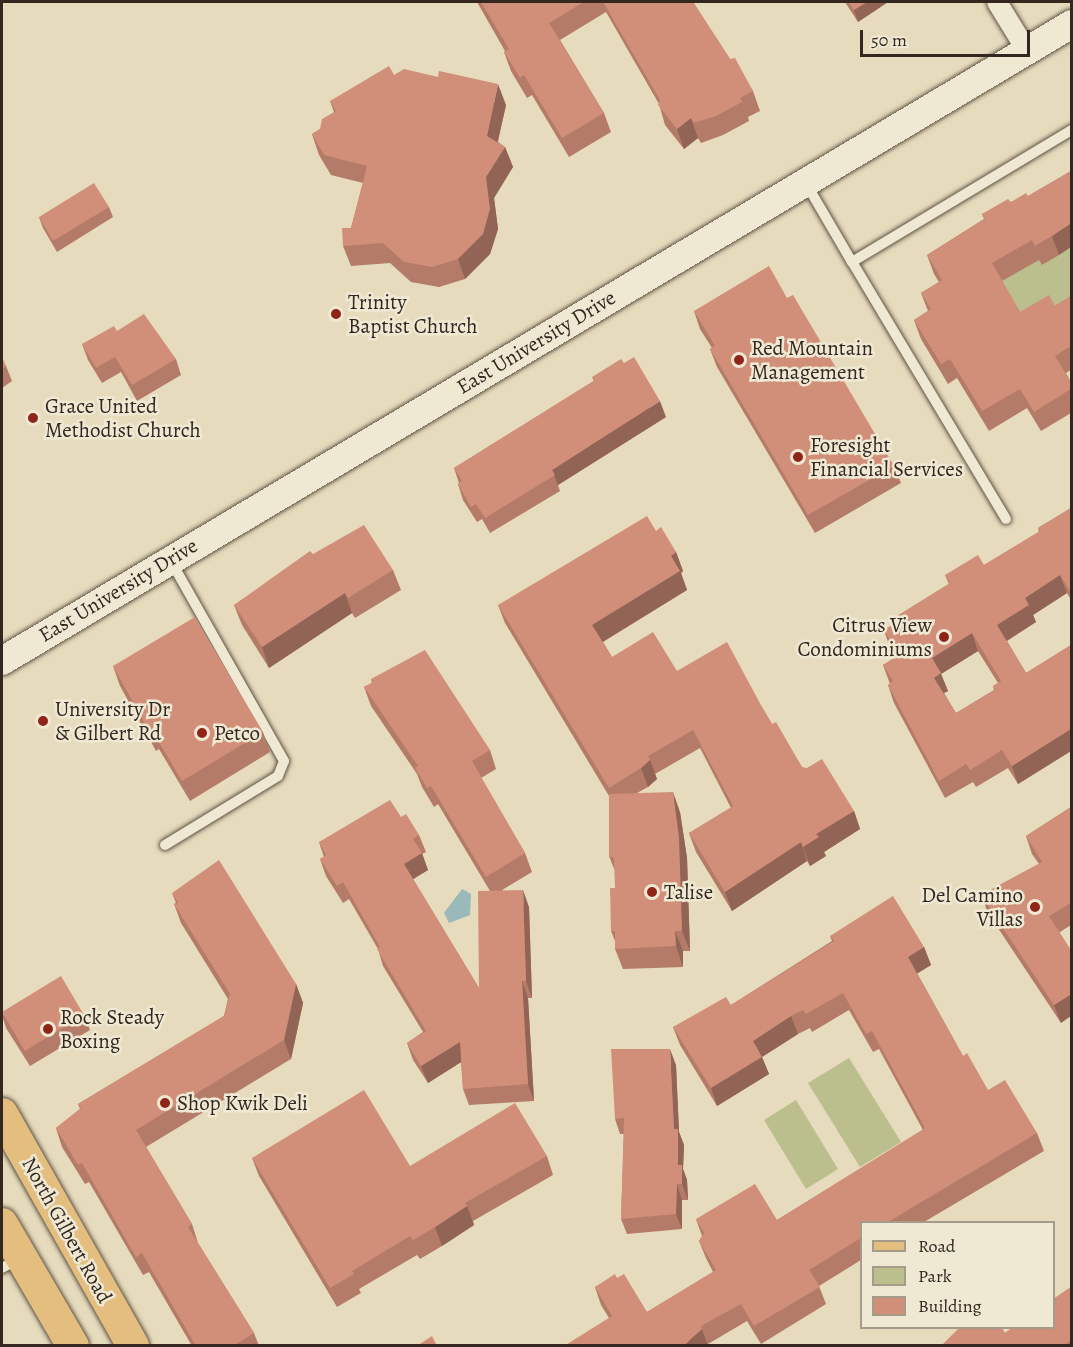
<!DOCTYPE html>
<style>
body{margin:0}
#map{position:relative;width:1073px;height:1347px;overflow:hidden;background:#e6dbbc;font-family:Alegreya,serif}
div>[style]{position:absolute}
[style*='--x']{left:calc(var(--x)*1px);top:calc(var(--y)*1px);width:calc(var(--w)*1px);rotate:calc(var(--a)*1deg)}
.green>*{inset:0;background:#bbbe8d}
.water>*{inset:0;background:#9ab9ba}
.roads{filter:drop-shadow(0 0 2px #605446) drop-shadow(0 0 2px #605446)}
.service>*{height:10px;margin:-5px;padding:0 5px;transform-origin:5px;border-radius:5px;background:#efe8d3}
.minor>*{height:20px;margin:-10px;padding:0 10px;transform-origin:10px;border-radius:10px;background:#efe8d3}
.secondary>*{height:28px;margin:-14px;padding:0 14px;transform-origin:14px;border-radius:14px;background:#efe8d3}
.primary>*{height:32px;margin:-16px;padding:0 16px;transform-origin:16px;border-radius:16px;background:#e3be7e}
.wall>*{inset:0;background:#b47b68}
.shaded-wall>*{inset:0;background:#926455}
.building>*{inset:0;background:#d18f79}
.dots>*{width:16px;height:16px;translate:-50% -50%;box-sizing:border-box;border:3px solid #efe8d3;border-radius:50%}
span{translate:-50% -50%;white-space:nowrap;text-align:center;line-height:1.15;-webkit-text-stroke:5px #efe8d3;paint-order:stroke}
.poi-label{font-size:21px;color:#33271f}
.left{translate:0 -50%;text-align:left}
.right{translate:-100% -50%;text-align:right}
.street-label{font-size:21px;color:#33271f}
.frame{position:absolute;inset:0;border:3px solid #33271f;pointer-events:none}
.legend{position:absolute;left:860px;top:1221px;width:195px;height:108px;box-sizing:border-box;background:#efe8d3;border:2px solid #a49b8b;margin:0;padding:8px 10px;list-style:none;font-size:18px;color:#33271f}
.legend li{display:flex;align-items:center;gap:12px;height:30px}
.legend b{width:30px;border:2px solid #a49b8b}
.scale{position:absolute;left:860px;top:30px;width:170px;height:27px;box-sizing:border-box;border:3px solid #33271f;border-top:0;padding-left:8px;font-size:18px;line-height:21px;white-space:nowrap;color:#33271f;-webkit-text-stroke:4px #efe8d3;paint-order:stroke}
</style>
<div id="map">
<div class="green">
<div style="clip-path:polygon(1071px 241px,1071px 320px,1041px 323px,981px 295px,1036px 255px,1043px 265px)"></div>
<div style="clip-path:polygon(849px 1058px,901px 1142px,860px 1167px,808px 1083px)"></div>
<div style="clip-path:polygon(796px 1100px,838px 1169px,806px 1189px,764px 1120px)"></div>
</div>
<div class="water">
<div style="clip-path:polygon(462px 889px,471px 894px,470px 915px,449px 923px,444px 913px)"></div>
</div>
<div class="roads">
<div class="service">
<div style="--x:807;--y:185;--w:89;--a:59.7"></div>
<div style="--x:1006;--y:519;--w:300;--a:-120.9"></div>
<div style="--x:852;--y:262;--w:257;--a:-31"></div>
<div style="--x:165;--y:845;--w:132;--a:-31.4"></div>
<div style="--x:278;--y:776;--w:16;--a:-68"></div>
<div style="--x:284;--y:761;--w:230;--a:-119.5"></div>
<div style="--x:2;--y:1268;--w:18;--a:-29"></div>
</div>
<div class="minor">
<div style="--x:997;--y:2;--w:57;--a:58.5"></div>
</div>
<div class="secondary">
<div style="--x:2;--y:661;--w:1245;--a:-30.77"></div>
</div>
<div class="primary">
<div style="--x:2;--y:1114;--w:266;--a:60.5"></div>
<div style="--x:2;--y:1224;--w:141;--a:59.8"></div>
</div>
</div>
<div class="wall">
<div style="clip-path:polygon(477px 2px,693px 2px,730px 59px,753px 91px,760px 111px,748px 117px,749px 121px,723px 135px,701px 143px,698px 138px,684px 149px,665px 125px,659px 104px,606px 12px,560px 40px,604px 113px,611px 132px,569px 157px,532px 95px,527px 98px,511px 71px,504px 52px,505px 51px)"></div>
<div style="clip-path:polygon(845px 2px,888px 2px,858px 22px)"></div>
<div style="clip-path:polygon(394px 75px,506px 105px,498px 142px,505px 147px,513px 167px,494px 198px,498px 229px,490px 254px,465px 279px,439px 287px,411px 282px,390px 263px,351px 266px,343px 246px,351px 228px,363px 183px,331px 175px,319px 155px,312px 134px,320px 129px,334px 112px,330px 101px)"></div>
<div style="clip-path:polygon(1071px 171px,1059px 255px,1042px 265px,1039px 260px,1002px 281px,1020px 312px,1055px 306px,1071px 296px,1071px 370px,1066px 373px,1071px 382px,1071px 413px,1041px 431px,1027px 408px,989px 431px,957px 378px,948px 384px,921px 339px,914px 320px,928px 311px,921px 293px,939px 282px,934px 274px,927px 255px,984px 219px,982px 214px,1011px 202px,1028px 196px)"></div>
<div style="clip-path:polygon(109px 207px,113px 217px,57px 252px,43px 228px,39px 217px)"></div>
<div style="clip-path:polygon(787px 298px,894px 466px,901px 483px,815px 533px,717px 367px,710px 349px,712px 348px,700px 329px,694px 311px)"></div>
<div style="clip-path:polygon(117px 331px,176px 359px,181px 375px,137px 401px,121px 372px,102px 383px,88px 360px,82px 344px)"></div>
<div style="clip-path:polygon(2px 358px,6px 366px,12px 381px,2px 388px)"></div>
<div style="clip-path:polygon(592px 377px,666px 417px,558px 485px,560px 491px,490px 533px,482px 519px,477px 522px,463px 500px,458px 484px,459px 483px,454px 468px,594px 381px)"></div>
<div style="clip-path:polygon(evenodd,1071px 508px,1071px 600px,1067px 593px,1033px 615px,1036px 622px,1007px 641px,1026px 673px,1071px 645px,1071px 751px,1018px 784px,1008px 768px,976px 787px,973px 782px,945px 798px,894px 703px,888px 685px,890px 684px,883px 665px,896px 657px,890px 648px,884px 630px,896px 623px,894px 618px,949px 584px,945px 575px,984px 565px,1039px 532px,1038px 528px,1071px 508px,978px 651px,998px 683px,993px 686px,994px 690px,956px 713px,944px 693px,948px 691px,941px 674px,978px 651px)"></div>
<div style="clip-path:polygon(656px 531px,676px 552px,683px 571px,681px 573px,687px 590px,603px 642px,612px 657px,677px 671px,762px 707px,772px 724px,802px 767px,854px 811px,860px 829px,824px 852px,826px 856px,810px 866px,807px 861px,732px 911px,696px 852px,689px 833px,731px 808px,700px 748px,655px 774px,657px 779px,648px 787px,637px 793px,680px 812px,687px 858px,690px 951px,683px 951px,683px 967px,623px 969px,615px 949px,615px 941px,611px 931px,615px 888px,615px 871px,609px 856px,609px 796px,505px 623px,498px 605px)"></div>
<div style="clip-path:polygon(313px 554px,393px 570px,401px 590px,355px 618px,352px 613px,269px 668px,242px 625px,234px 605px)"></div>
<div style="clip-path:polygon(113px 666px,263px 732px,270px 752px,190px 801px,159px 749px,156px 751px,120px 686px)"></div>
<div style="clip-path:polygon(371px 679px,490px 750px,496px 769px,481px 778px,525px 853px,532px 872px,502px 890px,529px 907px,532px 998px,528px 998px,534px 1101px,469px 1105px,463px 1089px,461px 1062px,428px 1083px,413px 1060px,407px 1043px,423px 1032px,383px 966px,378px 949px,349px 899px,343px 903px,326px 876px,320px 859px,324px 857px,319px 842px,401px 817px,419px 835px,426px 852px,422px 854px,428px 870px,413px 879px,479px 988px,490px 891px,438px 804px,434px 807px,422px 787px,417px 774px,371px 706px,364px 687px,372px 683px)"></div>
<div style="clip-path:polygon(1071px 807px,1071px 925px,1060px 932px,1061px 1023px,988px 913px,981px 895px,1039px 864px,1032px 854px,1026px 836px)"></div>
<div style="clip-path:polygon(172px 893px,296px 984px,303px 1003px,291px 1059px,146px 1147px,192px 1224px,198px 1243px,254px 1333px,259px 1346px,192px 1346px,149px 1272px,143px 1275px,89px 1182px,85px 1184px,62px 1147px,56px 1128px,80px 1109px,78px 1104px,224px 1016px,228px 999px,181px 923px,174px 904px,176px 903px)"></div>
<div style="clip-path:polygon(830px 936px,924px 947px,931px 965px,917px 973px,963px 1056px,988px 1090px,1037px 1133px,1044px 1151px,924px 1222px,861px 1222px,861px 1260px,819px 1286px,826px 1304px,761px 1344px,747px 1321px,708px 1344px,708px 1346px,609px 1318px,601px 1305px,595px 1287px,617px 1278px,647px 1312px,713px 1272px,706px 1258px,699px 1241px,702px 1236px,696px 1219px,777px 1220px,923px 1130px,879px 1049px,873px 1052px,849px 1010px,812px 1032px,810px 1028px,798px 1034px,762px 1057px,769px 1074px,717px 1106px,680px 1045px,673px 1027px,731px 1005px,832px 941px)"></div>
<div style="clip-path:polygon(2px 1015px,84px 1015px,90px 1030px,30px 1066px,6px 1028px)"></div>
<div style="clip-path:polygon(676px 1065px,679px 1132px,684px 1145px,683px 1169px,687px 1180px,688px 1200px,682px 1200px,682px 1229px,627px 1234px,621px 1219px,624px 1134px,620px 1134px,615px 1119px)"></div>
<div style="clip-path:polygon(547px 1156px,553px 1175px,473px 1221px,474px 1225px,442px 1246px,420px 1259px,417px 1255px,359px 1289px,361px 1293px,337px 1307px,259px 1176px,252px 1158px,410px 1166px)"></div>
<div style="clip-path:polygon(1071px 1287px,1071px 1346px,941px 1346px,1005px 1333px)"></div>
</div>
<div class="shaded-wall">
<div style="clip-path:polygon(867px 2px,888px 2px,858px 22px,854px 10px)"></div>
<div style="clip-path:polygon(498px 84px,506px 105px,494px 156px,487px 136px)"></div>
<div style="clip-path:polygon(691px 118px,698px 138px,684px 149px,677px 129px)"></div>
<div style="clip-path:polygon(505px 147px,513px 167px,494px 198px,498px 229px,490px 254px,465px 279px,458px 259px,486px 177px)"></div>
<div style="clip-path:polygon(1071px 223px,1071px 247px,1059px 255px,1052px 236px)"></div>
<div style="clip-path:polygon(660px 401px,666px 417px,558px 485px,552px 470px)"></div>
<div style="clip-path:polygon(676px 552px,683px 571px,681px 573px,687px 590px,599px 644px,592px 625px,671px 556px)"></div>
<div style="clip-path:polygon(1060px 575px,1067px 593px,1033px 615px,1036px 622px,1003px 643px,997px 625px,1025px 598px)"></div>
<div style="clip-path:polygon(345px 593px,352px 613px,269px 668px,262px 647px)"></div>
<div style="clip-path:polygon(972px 633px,978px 651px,941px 674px,948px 691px,940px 695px,934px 678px,932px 658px)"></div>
<div style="clip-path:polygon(1071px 729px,1071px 751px,1018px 784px,1012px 766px)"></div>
<div style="clip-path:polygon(650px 760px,657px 779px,648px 787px,641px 768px)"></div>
<div style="clip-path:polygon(673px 792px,680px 812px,687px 858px,690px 951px,682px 931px)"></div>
<div style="clip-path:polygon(854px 811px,860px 829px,824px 852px,826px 856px,810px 866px,803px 847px,816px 834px)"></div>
<div style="clip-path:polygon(801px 842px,807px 861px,732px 911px,725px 892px)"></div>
<div style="clip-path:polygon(422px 853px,428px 870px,410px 881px,404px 864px)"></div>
<div style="clip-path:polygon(523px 890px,529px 907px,532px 998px,526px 981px)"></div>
<div style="clip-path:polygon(675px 931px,683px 951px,683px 967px,676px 946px)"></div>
<div style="clip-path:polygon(924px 947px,931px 965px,915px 975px,908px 957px)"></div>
<div style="clip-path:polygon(522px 981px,528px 998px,534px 1101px,528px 1084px)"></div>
<div style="clip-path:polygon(296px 984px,303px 1003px,291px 1059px,284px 1040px)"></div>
<div style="clip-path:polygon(1071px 994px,1071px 1016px,1061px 1023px,1054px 1005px)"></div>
<div style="clip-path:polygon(791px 1016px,798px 1034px,762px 1057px,769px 1074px,717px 1106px,711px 1088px,753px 1041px)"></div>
<div style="clip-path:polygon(460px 1042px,466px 1059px,428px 1083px,421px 1066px)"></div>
<div style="clip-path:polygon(670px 1049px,676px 1065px,679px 1132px,684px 1145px,683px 1169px,687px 1180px,688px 1200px,682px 1184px,678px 1165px,674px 1129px)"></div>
<div style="clip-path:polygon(677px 1184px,682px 1200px,682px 1229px,676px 1214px)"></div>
<div style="clip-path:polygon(467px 1206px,474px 1225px,442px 1246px,435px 1227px)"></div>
<div style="clip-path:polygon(702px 1329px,708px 1346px,683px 1346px)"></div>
</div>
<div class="building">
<div style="clip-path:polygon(481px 2px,584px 2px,549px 23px,604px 113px,562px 138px,524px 75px,520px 78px,504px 52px,509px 49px)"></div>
<div style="clip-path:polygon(603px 2px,693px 2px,730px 59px,735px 58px,753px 91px,740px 98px,742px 102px,716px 116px,694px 123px,691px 118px,677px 129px,658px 105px,660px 100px)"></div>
<div style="clip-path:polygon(848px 2px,867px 2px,854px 10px)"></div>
<div style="clip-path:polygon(389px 66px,394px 75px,404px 69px,438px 77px,439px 71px,498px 84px,487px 136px,505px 147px,486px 177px,490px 209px,483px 234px,458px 259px,432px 267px,404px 262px,383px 243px,343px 246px,342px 228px,351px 228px,367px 166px,324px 155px,312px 134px,320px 129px,322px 119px,336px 111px,330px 101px)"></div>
<div style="clip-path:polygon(1071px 171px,1071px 223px,1052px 236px,1035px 246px,1032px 240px,992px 263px,1020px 312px,1049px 295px,1055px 306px,1071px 296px,1071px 346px,1055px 356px,1071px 382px,1071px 389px,1034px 412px,1020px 389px,982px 411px,950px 359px,941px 364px,914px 320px,931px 309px,921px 293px,942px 280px,927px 255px,985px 219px,982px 214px,1008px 199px,1011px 202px,1026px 193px,1028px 196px)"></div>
<div style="clip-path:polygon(94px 183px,109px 207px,53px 241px,39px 217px)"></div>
<div style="clip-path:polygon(769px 266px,787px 298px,793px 295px,894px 466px,808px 515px,710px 349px,715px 346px,694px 311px)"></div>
<div style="clip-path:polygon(144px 314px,176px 359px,132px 385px,115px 357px,96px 368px,82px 344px,114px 326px,117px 331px)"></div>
<div style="clip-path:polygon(634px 357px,660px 401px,552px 470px,555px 475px,485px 518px,476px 504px,471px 507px,458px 484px,462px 481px,454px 468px,595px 380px,592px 377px,621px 359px,624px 363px)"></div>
<div style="clip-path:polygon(2px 358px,6px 366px,2px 369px)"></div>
<div style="clip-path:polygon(evenodd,1071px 508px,1071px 593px,1060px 575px,1025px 598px,1029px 605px,997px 625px,1026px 673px,1071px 645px,1071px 729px,1012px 766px,1002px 750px,970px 770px,966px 764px,939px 781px,888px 685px,893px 681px,883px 665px,899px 655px,884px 630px,897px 622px,894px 618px,950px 583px,945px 575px,978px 555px,984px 565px,1040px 531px,1038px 528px,1071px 508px,972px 633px,1001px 681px,993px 686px,995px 690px,956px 713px,934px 678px,941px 673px,932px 658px,972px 633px)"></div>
<div style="clip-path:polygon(647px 516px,656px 531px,661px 527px,676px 552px,671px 556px,680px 571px,592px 625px,612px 657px,653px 632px,677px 671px,727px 642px,762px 707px,772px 724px,776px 722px,802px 767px,807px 768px,822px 759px,854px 811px,816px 834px,819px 837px,803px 847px,801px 842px,725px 892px,689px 833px,733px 806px,693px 730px,648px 756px,650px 760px,641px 768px,609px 788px,498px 605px)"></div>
<div style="clip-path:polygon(364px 525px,393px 570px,348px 598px,345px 593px,262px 647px,234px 605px,310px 551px,313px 554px)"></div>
<div style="clip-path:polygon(195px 617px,263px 732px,182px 781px,151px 729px,149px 731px,113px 666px)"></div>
<div style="clip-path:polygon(425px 650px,490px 750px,472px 761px,525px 853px,486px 877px,431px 786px,427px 788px,415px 768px,418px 766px,364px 687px,373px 682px,371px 679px)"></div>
<div style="clip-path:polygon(673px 792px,679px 837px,682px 931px,675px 931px,676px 946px,615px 949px,615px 931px,611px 931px,610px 888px,615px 888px,614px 858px,609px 856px,609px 794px)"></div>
<div style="clip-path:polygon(390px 800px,401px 817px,406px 814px,419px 835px,413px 839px,422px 853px,404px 864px,479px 988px,478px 891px,523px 890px,526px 981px,522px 981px,528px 1084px,463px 1089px,460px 1042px,421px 1066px,407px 1043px,426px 1031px,377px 949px,380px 947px,343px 882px,337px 886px,320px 859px,326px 855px,319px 842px)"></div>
<div style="clip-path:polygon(1071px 807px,1071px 903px,1049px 916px,1071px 950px,1071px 994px,1054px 1005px,981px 895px,1042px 862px,1026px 836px)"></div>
<div style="clip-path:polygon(219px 860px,296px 984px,284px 1040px,136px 1130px,192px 1224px,188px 1227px,254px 1333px,233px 1346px,196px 1346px,142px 1253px,136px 1257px,82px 1163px,78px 1165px,56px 1128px,81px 1108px,78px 1104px,224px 1016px,230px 994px,174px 904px,178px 903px,172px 893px)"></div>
<div style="clip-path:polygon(893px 896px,924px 947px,908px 957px,963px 1056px,967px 1053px,988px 1090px,1005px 1080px,1037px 1133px,888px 1222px,861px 1222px,861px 1238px,809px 1270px,820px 1287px,754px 1326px,741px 1304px,701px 1326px,702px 1329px,683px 1346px,564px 1346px,612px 1316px,595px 1287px,615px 1274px,617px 1278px,624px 1274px,647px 1312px,716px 1270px,699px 1241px,704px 1233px,696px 1219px,755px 1184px,777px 1220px,925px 1128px,872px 1031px,866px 1034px,843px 993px,806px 1014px,803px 1010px,791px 1016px,753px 1041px,762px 1057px,711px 1088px,673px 1027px,726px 997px,731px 1005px,834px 941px,830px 936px)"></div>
<div style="clip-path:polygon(61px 976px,84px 1015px,25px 1051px,2px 1012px)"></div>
<div style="clip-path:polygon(611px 1049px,670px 1049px,674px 1129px,678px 1129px,678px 1165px,682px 1165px,682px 1184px,677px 1184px,676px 1214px,621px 1219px,624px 1118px,615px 1119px)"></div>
<div style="clip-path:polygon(364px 1090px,410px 1166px,515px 1103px,547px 1156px,465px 1203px,467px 1206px,435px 1227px,413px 1240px,410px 1236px,352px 1271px,354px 1274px,330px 1288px,252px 1158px)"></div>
<div style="clip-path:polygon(1071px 1287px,1071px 1340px,1063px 1346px,941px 1346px,959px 1328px,1002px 1328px,1005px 1333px,1013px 1328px,1053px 1328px,1053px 1299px)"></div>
<div style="clip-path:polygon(432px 1336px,437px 1346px,417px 1346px)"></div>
</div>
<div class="dots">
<div style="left:336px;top:314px;background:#8f2418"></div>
<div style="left:739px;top:360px;background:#8f2418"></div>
<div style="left:33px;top:418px;background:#8f2418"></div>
<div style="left:798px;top:457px;background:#8f2418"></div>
<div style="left:944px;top:637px;background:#8f2418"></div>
<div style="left:43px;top:721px;background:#8f2418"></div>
<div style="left:202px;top:733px;background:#8f2418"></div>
<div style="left:652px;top:892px;background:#8f2418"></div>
<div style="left:1035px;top:907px;background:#8f2418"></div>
<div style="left:48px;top:1029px;background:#8f2418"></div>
<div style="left:165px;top:1103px;background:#8f2418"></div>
</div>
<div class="poi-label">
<span class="left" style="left:348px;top:314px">Trinity<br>Baptist Church</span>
<span class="left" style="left:751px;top:360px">Red Mountain<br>Management</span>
<span class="left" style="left:45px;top:418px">Grace United<br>Methodist Church</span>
<span class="left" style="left:810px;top:457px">Foresight<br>Financial Services</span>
<span class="right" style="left:932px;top:637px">Citrus View<br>Condominiums</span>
<span class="left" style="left:55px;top:721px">University Dr<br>&amp; Gilbert Rd</span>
<span class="left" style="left:214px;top:733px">Petco</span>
<span class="left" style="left:664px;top:892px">Talise</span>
<span class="right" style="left:1023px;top:907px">Del Camino<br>Villas</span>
<span class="left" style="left:60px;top:1029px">Rock Steady<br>Boxing</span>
<span class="left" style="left:177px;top:1103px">Shop Kwik Deli</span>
</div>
<div class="street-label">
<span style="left:536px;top:342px;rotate:-31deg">East University Drive</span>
<span style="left:118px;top:590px;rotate:-31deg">East University Drive</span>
<span style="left:67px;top:1230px;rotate:61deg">North Gilbert Road</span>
</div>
<div class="frame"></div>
<ul class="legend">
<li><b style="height:8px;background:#e3be7e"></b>Road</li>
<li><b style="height:16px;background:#bbbe8d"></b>Park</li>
<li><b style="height:16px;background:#d18f79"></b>Building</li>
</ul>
<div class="scale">50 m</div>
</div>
